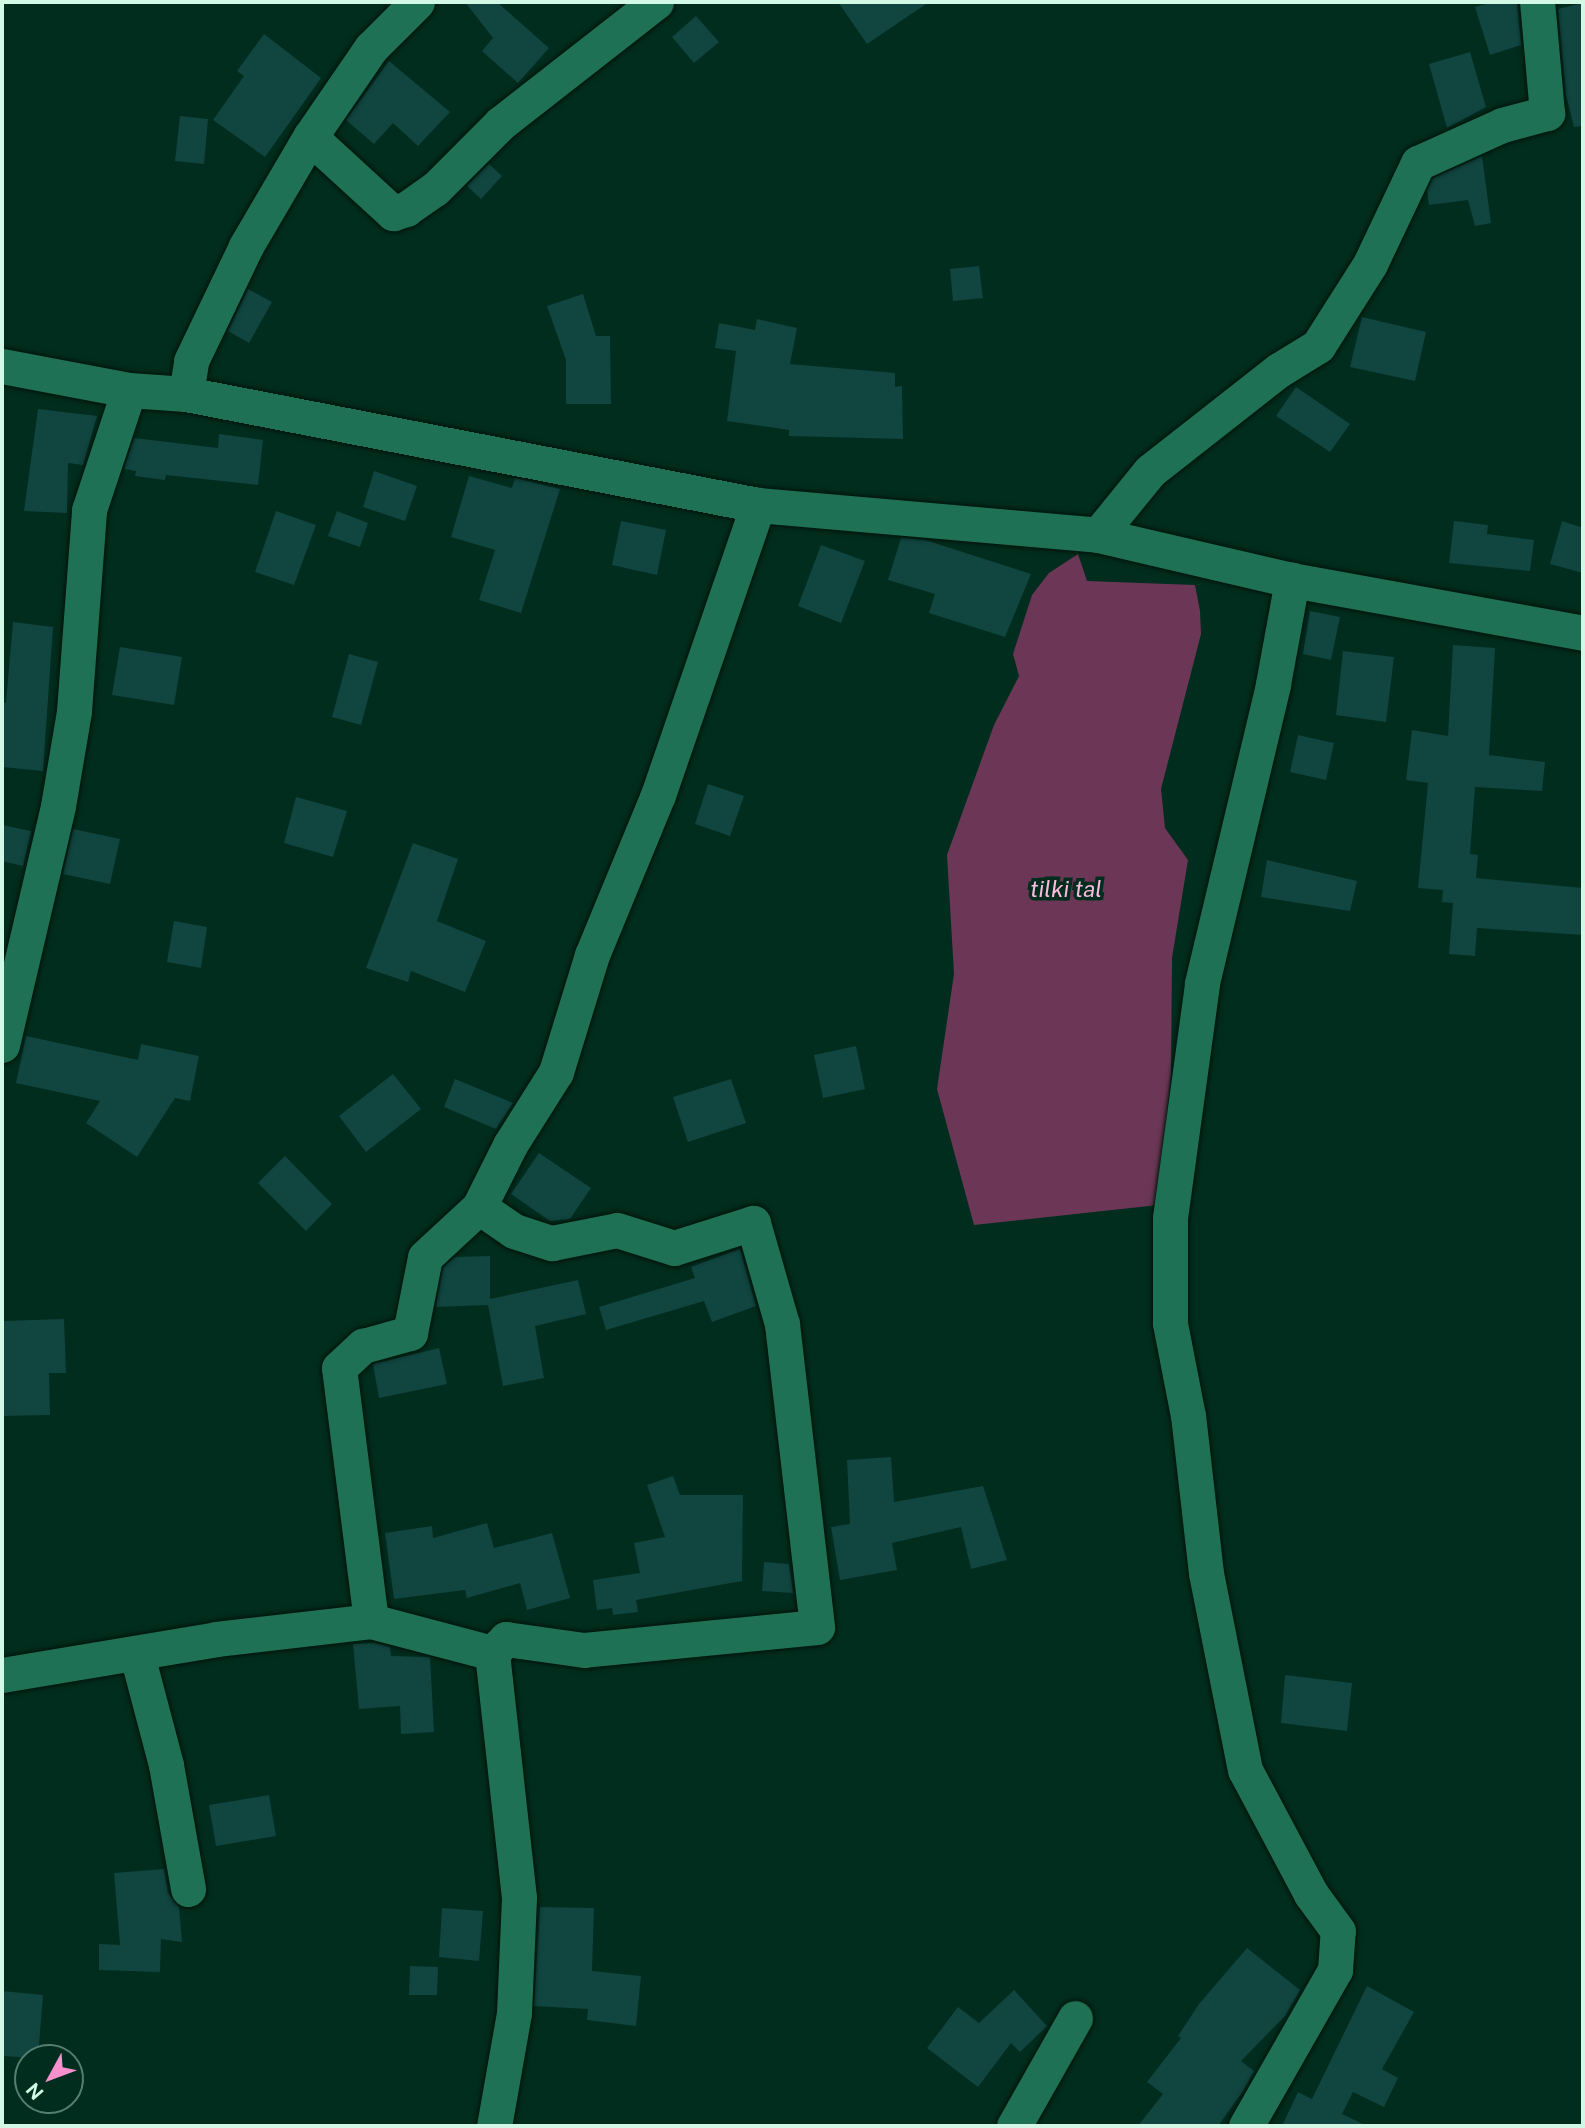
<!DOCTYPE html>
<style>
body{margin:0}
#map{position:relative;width:1585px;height:2128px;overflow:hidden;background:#012d1e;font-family:"Public Sans",sans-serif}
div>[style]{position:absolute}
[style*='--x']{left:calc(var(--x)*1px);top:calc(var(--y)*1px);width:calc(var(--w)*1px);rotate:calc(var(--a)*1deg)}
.water>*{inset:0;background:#6c3756}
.building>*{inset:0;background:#114540}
.roads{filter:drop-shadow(0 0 2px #00130a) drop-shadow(0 0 2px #00130a)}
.street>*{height:35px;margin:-17.5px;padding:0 17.5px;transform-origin:17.5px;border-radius:17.5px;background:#1e7154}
span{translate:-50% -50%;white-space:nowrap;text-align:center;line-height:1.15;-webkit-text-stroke:7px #012d1e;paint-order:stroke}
.water-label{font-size:23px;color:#ffbae0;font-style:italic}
.frame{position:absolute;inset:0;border:4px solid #d2f8e6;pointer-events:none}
.north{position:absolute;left:14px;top:2044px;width:70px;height:70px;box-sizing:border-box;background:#012d1e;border:2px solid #557e6e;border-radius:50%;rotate:229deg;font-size:19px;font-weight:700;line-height:28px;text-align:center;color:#d2f8e6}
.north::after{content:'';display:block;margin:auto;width:24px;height:32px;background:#f890cc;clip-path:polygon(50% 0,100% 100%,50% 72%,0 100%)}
</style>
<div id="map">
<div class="water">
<div style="clip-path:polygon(1078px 554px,1087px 581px,1195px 585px,1200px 611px,1201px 634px,1161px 789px,1165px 828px,1188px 860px,1172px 958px,1171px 1074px,1158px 1205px,974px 1225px,937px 1089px,954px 974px,947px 855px,994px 725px,1019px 676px,1013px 654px,1032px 595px,1049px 573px)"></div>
</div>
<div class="building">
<div style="clip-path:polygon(465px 2px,497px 2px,549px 48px,518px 83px,482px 51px,493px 38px)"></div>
<div style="clip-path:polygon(838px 2px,929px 2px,867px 44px)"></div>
<div style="clip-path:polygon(1493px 2px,1517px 2px,1521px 45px,1490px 55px,1475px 7px)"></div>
<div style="clip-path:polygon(1583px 3px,1583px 126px,1574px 127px,1566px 95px,1558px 9px)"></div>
<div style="clip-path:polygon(696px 16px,719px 42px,694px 63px,672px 37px)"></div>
<div style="clip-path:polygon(264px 34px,321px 78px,265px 157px,213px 120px,244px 76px,237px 71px)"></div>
<div style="clip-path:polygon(1470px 52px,1486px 107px,1447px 128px,1429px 64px)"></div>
<div style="clip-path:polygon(389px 61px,450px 112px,418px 146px,393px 123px,374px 144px,346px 120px)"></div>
<div style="clip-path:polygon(180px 116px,208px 119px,204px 164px,175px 161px)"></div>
<div style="clip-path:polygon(1482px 156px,1491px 223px,1475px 226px,1468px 200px,1429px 205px,1427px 190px,1433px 178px)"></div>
<div style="clip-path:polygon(489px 164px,502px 176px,481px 199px,467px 186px)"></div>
<div style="clip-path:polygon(979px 266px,983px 298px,953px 301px,950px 269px)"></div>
<div style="clip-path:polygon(248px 289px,272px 302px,249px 343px,228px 331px)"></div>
<div style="clip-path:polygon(583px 294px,596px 336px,610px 336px,611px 404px,566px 404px,566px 360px,547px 306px)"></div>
<div style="clip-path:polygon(1362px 317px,1426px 332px,1415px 381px,1350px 367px)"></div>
<div style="clip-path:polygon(757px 319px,797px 328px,790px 364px,895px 373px,895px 387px,902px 386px,903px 439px,789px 436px,789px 430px,727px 421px,736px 351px,715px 348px,719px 323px,755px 330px)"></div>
<div style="clip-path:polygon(1296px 387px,1350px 424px,1330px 452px,1276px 416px)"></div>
<div style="clip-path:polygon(38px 409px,97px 416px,83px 465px,68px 463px,67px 513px,24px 511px)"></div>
<div style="clip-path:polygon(219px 434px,263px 440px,258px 485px,166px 475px,165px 480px,135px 476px,136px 471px,124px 469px,134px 438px,218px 448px)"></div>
<div style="clip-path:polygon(374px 471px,417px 486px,405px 521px,363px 507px)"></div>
<div style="clip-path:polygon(469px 476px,512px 488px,515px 478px,560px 489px,521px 613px,479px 600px,495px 550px,451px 537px)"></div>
<div style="clip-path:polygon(276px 511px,316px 525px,294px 585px,255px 572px)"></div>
<div style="clip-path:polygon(337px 511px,368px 523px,360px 547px,328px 536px)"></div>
<div style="clip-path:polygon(621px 521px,666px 530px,657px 575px,612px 565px)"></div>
<div style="clip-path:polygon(1454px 521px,1488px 525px,1487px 534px,1534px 540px,1530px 571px,1449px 563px)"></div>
<div style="clip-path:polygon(1562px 521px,1583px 528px,1583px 573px,1550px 564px)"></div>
<div style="clip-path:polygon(901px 538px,925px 540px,1031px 574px,1005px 637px,929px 613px,935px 594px,888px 580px)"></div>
<div style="clip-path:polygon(821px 545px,865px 561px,841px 623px,798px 606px)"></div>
<div style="clip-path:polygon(1310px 611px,1340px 617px,1331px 660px,1303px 654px)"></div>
<div style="clip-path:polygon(13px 622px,53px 627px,43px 771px,2px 767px,2px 702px,6px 703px)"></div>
<div style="clip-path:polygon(1453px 645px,1495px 648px,1489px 755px,1545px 762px,1542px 791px,1475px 787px,1470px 854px,1478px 855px,1476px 878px,1583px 888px,1583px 935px,1477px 928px,1475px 956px,1449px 954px,1453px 903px,1442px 902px,1443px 890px,1418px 888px,1428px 783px,1406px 780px,1412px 730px,1448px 736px)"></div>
<div style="clip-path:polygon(120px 647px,182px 657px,174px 705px,112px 695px)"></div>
<div style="clip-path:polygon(1343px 651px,1394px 657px,1386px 722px,1336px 715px)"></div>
<div style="clip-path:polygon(349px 654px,378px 662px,361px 725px,332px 717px)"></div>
<div style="clip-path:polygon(1298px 735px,1334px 743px,1326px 780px,1290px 772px)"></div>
<div style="clip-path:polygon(708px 784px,744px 796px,730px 836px,695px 824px)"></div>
<div style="clip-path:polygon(296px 797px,347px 811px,333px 857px,284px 843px)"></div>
<div style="clip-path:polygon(2px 825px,31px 831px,23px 866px,2px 861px)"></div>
<div style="clip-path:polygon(73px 829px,120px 839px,110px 884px,63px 874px)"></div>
<div style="clip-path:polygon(413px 843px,458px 859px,437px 921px,486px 941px,465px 992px,411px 971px,408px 982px,366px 968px)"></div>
<div style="clip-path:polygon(1267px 860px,1357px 881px,1350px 911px,1261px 897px)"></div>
<div style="clip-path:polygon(174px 921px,207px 927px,201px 968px,167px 962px)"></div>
<div style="clip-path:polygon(26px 1036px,138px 1060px,141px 1044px,199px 1056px,190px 1101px,175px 1098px,137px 1157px,86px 1123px,100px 1101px,16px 1083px)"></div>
<div style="clip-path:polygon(856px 1046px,865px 1089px,823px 1098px,814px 1055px)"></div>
<div style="clip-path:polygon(393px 1074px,421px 1109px,366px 1152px,339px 1116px)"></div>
<div style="clip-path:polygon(455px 1079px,513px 1103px,496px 1129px,444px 1107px)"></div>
<div style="clip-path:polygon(731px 1079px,746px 1123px,688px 1142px,673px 1097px)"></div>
<div style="clip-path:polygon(539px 1153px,591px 1188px,570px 1219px,550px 1221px,511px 1194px)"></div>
<div style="clip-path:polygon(285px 1156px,332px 1204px,306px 1231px,258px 1183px)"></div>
<div style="clip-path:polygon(740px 1249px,756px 1306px,712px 1322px,704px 1301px,606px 1330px,599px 1307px,695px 1278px,691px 1267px)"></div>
<div style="clip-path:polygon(490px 1256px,490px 1299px,578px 1280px,586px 1314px,535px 1326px,544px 1378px,503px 1386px,488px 1305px,436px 1307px,443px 1267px,455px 1257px)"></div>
<div style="clip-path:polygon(64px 1319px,66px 1373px,49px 1373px,50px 1415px,2px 1416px,2px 1321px)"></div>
<div style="clip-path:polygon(439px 1348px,447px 1384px,379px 1398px,373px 1364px)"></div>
<div style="clip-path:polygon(891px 1457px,894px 1502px,983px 1486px,1007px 1560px,971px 1569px,961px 1527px,892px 1543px,897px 1570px,840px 1580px,831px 1527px,850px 1524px,847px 1460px)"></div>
<div style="clip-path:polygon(673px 1476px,680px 1495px,743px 1495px,742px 1581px,636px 1600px,638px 1612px,613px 1615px,612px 1608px,597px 1610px,593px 1580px,640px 1573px,634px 1543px,665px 1537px,647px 1485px)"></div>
<div style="clip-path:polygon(487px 1523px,494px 1548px,552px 1533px,570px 1598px,527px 1610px,520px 1583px,467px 1598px,465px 1590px,394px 1599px,385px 1533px,432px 1526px,433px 1538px)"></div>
<div style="clip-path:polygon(764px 1562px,789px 1564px,793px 1593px,762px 1591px)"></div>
<div style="clip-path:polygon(374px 1643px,390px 1647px,391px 1656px,430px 1657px,434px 1732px,401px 1734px,400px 1706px,359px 1709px,353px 1644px)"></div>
<div style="clip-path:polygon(1285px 1675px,1352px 1683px,1347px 1731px,1281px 1723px)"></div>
<div style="clip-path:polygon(269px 1795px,276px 1836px,216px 1846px,209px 1805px)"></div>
<div style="clip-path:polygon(164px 1869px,168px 1893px,179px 1907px,182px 1942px,161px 1939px,160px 1972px,99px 1970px,99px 1944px,120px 1945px,114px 1873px)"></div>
<div style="clip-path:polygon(540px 1907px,594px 1908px,592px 1971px,641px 1976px,636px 2026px,587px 2020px,588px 2009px,534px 2006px)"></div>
<div style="clip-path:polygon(442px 1908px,483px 1911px,479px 1961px,439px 1957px)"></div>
<div style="clip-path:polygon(1247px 1948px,1300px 1990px,1285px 2016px,1241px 2061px,1254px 2071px,1243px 2091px,1218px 2126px,1138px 2126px,1163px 2094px,1147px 2082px,1181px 2038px,1178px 2036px,1199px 2004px)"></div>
<div style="clip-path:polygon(410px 1966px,438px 1967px,437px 1995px,409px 1995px)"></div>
<div style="clip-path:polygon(1367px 1986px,1414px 2012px,1382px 2069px,1398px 2078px,1384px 2107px,1353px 2092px,1342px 2114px,1367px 2126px,1282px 2126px,1298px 2092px,1312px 2099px)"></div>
<div style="clip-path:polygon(1014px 1990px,1047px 2026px,1020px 2052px,1011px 2043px,978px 2087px,927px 2048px,958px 2007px,979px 2023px)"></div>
<div style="clip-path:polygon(2px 1991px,43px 1995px,38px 2058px,2px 2056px)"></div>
</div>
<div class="roads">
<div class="street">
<div style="--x:310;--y:137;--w:113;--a:42.5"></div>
<div style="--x:393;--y:213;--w:14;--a:-17"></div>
<div style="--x:406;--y:209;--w:35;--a:-35"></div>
<div style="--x:435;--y:189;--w:93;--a:-45"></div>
<div style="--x:501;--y:123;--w:197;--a:-38"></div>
<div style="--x:2;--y:366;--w:129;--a:10.7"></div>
<div style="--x:129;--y:390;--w:57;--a:4"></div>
<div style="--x:186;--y:394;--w:583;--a:10.98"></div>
<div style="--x:758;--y:505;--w:341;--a:5"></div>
<div style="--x:1098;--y:535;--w:199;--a:13.1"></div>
<div style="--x:1292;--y:580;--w:296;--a:10.3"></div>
<div style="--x:186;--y:394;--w:33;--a:-81"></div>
<div style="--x:191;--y:361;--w:127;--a:-64.4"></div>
<div style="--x:246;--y:246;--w:126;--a:-59.6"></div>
<div style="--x:310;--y:137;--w:108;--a:-55.6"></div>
<div style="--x:371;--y:48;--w:65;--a:-45"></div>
<div style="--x:1098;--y:535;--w:82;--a:-50.9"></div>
<div style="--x:1150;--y:471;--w:164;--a:-38.1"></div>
<div style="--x:1279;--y:370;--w:46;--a:-31.6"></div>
<div style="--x:1318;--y:346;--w:97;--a:-57.6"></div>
<div style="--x:1370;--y:264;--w:112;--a:-64.6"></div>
<div style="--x:1418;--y:163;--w:92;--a:-24.3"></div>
<div style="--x:1502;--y:125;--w:47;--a:-14.9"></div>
<div style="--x:1547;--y:113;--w:111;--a:-95.1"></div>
<div style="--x:2;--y:1045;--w:245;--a:-76.8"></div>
<div style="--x:58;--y:806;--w:96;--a:-80.4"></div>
<div style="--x:74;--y:711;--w:202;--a:-85.7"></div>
<div style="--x:89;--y:510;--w:126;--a:-71.6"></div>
<div style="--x:479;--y:1207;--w:42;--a:34.4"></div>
<div style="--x:514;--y:1231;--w:40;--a:18"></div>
<div style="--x:552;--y:1243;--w:66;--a:-11.3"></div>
<div style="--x:617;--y:1230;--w:60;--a:17.5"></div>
<div style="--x:674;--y:1248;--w:83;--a:-17.6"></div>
<div style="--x:753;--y:1223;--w:105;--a:74"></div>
<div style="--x:782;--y:1324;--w:305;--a:83.4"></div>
<div style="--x:817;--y:1627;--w:234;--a:174.4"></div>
<div style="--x:584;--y:1650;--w:79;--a:-172"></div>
<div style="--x:506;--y:1639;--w:20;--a:135"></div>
<div style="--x:371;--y:1621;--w:255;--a:-97.2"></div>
<div style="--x:339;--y:1368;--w:33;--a:-43"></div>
<div style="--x:363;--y:1346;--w:49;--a:-15.5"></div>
<div style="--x:410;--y:1333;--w:77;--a:-78.8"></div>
<div style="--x:425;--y:1257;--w:74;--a:-42.8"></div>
<div style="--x:479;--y:1207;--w:69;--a:-63.4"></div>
<div style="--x:510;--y:1145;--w:86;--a:-57.8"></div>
<div style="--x:556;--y:1072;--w:122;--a:-72.9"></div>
<div style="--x:592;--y:955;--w:173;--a:-67.6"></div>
<div style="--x:658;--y:795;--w:307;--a:-71"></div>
<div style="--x:137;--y:1655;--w:114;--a:75.2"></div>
<div style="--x:166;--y:1765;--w:126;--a:79.9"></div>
<div style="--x:2;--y:1675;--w:217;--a:-9.5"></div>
<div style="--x:216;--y:1639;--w:156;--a:-6.6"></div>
<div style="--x:371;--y:1621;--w:125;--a:14.8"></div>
<div style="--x:492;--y:1653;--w:246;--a:83.7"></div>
<div style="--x:519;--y:1898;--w:115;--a:92.5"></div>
<div style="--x:514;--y:2013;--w:115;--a:100"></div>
<div style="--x:1014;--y:2126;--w:124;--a:-60.5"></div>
<div style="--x:1246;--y:2126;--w:180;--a:-60.3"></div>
<div style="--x:1335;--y:1970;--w:39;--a:-86"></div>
<div style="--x:1338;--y:1931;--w:46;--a:-126.1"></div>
<div style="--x:1311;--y:1894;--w:140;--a:-118"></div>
<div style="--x:1245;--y:1770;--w:201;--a:-101.2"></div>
<div style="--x:1206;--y:1573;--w:158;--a:-96.5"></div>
<div style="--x:1188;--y:1416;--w:95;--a:-101"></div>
<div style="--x:1170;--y:1323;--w:105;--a:-90"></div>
<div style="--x:1170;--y:1218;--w:237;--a:-82.2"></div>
<div style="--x:1202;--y:983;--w:307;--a:-76.6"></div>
<div style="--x:1273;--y:684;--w:106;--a:-79.6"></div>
</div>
</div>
<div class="water-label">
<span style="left:1066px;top:889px">tilki tal</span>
</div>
<div class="frame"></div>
<div class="north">N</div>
</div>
